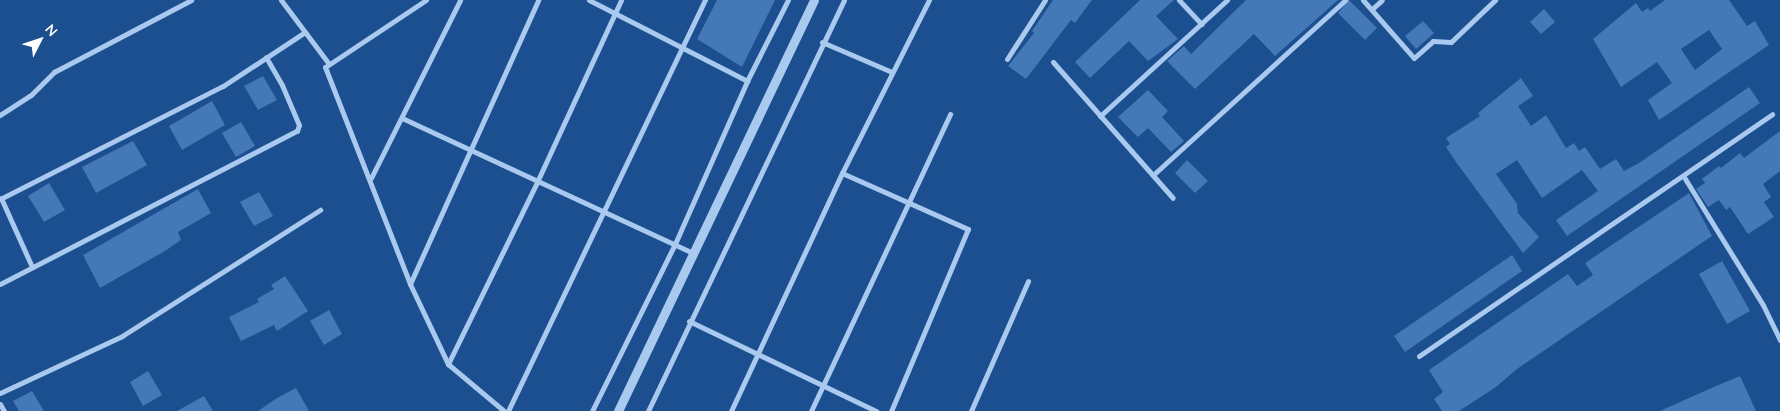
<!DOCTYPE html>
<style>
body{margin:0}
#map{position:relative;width:1780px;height:411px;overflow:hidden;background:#1b4f8f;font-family:Quicksand,sans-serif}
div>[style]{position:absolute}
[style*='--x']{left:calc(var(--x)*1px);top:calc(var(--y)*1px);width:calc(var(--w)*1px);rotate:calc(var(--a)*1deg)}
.building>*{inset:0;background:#4478b7}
.minor>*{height:5px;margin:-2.5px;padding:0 2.5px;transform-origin:2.5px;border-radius:2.5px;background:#a9c9ee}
.tertiary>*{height:9px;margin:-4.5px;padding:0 4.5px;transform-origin:4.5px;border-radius:4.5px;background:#a9c9ee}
span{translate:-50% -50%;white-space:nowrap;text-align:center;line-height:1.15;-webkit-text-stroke:4px #1b4f8f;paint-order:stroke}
.north{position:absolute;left:15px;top:15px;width:50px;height:50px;-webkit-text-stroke:4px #1b4f8f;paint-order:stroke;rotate:49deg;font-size:14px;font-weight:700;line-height:20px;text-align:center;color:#fff}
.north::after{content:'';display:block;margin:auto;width:18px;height:22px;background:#fff;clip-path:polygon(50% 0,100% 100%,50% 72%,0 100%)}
</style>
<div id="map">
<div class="building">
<div style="clip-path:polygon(717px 0,775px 0,742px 67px,697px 39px)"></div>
<div style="clip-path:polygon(1053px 0,1092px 0,1075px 23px,1071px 20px,1026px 79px,1008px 66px,1034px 33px,1032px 31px)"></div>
<div style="clip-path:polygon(1140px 0,1174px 0,1156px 16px,1178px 39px,1148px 61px,1129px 41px,1090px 78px,1075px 62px)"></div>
<div style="clip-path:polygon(1246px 0,1338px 0,1275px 56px,1254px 34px,1195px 89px,1167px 61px,1184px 46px,1191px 54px)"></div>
<div style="clip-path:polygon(1349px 0,1377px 28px,1365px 40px,1338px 13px)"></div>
<div style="clip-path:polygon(evenodd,1665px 0,1729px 0,1747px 26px,1755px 21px,1769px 45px,1659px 120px,1648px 100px,1672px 83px,1657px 62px,1621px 87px,1593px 39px,1636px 3px,1642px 12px,1648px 8px,1650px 11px,1665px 0,1709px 30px,1722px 49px,1695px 70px,1681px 49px,1709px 30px)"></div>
<div style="clip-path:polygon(1544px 9px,1555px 22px,1541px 34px,1530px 22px)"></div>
<div style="clip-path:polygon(1423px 21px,1434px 33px,1416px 49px,1405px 36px)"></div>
<div style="clip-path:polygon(263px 76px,277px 100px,258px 110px,244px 86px)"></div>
<div style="clip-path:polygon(1521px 78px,1533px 96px,1518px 106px,1531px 126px,1546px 115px,1566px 148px,1574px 143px,1579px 151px,1585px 147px,1600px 169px,1616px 159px,1624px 171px,1639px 163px,1749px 87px,1760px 103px,1567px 236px,1556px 220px,1598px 191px,1582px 170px,1542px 198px,1517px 160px,1496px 174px,1517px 204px,1518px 213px,1539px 237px,1523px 253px,1456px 162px,1446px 147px,1450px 144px,1446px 138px,1480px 116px,1478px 113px)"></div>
<div style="clip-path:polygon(1148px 90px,1168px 111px,1162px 117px,1184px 141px,1171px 152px,1148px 128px,1138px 137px,1118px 117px)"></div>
<div style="clip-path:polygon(212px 101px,225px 125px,182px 150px,169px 126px)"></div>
<div style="clip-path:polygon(241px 122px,255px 146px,236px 157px,222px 133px)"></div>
<div style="clip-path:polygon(1780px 131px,1780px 171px,1763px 184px,1771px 197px,1764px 202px,1774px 217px,1748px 234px,1730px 207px,1726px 210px,1719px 200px,1708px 207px,1696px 189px,1705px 183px,1702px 179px,1719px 166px,1721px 168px,1740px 153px,1744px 158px)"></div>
<div style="clip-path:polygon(133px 141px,147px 165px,96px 193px,82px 167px)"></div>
<div style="clip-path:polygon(1187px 160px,1208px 181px,1195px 193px,1175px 173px)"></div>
<div style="clip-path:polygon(49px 183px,65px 210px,44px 222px,28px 196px)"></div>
<div style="clip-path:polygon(198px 189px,211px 213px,178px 232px,181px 240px,165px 251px,100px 288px,83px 255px)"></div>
<div style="clip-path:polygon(259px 192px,273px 216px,254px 226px,240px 202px)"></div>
<div style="clip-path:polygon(1689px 193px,1712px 236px,1517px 369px,1496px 387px,1459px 411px,1442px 411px,1434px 399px,1443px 392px,1429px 370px,1568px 274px,1577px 286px,1593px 275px,1585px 263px)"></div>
<div style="clip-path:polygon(1512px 255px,1522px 271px,1405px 352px,1394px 336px)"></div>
<div style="clip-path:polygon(1722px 261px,1750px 311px,1727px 324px,1699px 274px)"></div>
<div style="clip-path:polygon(285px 276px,308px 311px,277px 331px,274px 325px,241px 341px,229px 317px,259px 302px,257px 299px,274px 289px,271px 285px)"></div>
<div style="clip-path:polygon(329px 310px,342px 334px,324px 345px,310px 321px)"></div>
<div style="clip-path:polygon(148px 371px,162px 395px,143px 406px,130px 382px)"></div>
<div style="clip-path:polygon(1740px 376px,1756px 411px,1660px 411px,1709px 389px)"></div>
<div style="clip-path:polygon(296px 388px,309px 411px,258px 411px,277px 398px)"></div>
<div style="clip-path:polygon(32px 391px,44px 411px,19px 411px,13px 401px)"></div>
<div style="clip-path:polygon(204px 396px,213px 411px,177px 411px)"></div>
</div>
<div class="minor">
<div style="--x:281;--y:0;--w:80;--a:53.1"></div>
<div style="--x:426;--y:0;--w:121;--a:146.4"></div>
<div style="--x:325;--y:67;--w:233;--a:68.6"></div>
<div style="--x:410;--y:284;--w:89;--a:64.6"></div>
<div style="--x:448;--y:364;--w:73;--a:40"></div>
<div style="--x:589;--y:0;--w:178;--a:27.1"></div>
<div style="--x:1179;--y:0;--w:33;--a:47"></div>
<div style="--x:1363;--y:0;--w:77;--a:48.7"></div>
<div style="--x:1414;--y:58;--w:25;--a:-42"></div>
<div style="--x:1433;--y:41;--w:18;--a:3"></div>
<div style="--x:1451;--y:42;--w:61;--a:-43.7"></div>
<div style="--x:1372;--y:9;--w:13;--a:-42"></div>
<div style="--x:822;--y:42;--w:76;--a:23.2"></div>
<div style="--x:1007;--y:59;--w:70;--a:-57.2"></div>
<div style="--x:1053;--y:62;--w:181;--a:48.6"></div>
<div style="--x:0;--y:115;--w:37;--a:-33"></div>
<div style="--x:31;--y:95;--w:33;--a:-45"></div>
<div style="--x:54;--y:72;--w:155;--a:-27.7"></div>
<div style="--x:1100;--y:116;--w:172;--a:-42.4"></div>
<div style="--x:402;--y:118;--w:319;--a:24.9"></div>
<div style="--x:842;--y:173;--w:138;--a:24"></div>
<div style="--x:968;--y:229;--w:198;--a:112.9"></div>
<div style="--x:1153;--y:175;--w:260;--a:-42.3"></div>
<div style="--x:1684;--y:177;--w:150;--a:58.3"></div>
<div style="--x:1763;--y:305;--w:39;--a:64"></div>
<div style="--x:371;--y:178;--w:199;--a:-63.4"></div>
<div style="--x:1;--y:198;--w:76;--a:65.8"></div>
<div style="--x:0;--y:199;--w:250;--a:-26.9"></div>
<div style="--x:223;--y:86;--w:98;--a:-33.4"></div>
<div style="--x:0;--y:284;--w:334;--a:-27.3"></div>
<div style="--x:297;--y:131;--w:6;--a:-72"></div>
<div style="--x:299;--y:125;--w:43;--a:-113"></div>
<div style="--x:282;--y:85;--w:32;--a:-120"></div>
<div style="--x:410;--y:284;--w:312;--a:-65.7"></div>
<div style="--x:689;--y:321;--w:208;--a:25.7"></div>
<div style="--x:1419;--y:356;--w:428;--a:-34.4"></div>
<div style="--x:448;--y:364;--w:203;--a:-63.9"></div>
<div style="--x:537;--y:182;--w:200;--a:-65.2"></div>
<div style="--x:0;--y:393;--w:135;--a:-25"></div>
<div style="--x:122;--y:336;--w:235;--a:-32.5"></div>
<div style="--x:0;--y:404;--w:8;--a:60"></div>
<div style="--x:508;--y:411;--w:456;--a:-64.4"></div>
<div style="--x:592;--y:411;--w:184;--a:-63.6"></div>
<div style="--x:674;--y:246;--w:180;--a:-66.1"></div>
<div style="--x:747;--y:81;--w:91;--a:-63.2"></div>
<div style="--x:648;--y:411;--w:455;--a:-64.5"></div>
<div style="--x:731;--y:411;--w:263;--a:-65"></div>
<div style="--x:842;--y:173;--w:194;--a:-63.3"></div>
<div style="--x:811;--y:411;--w:328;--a:-64.9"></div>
<div style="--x:971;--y:411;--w:142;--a:-66.3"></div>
</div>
<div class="tertiary">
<div style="--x:618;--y:411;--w:455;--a:-64.5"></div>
</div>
<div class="north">N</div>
</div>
